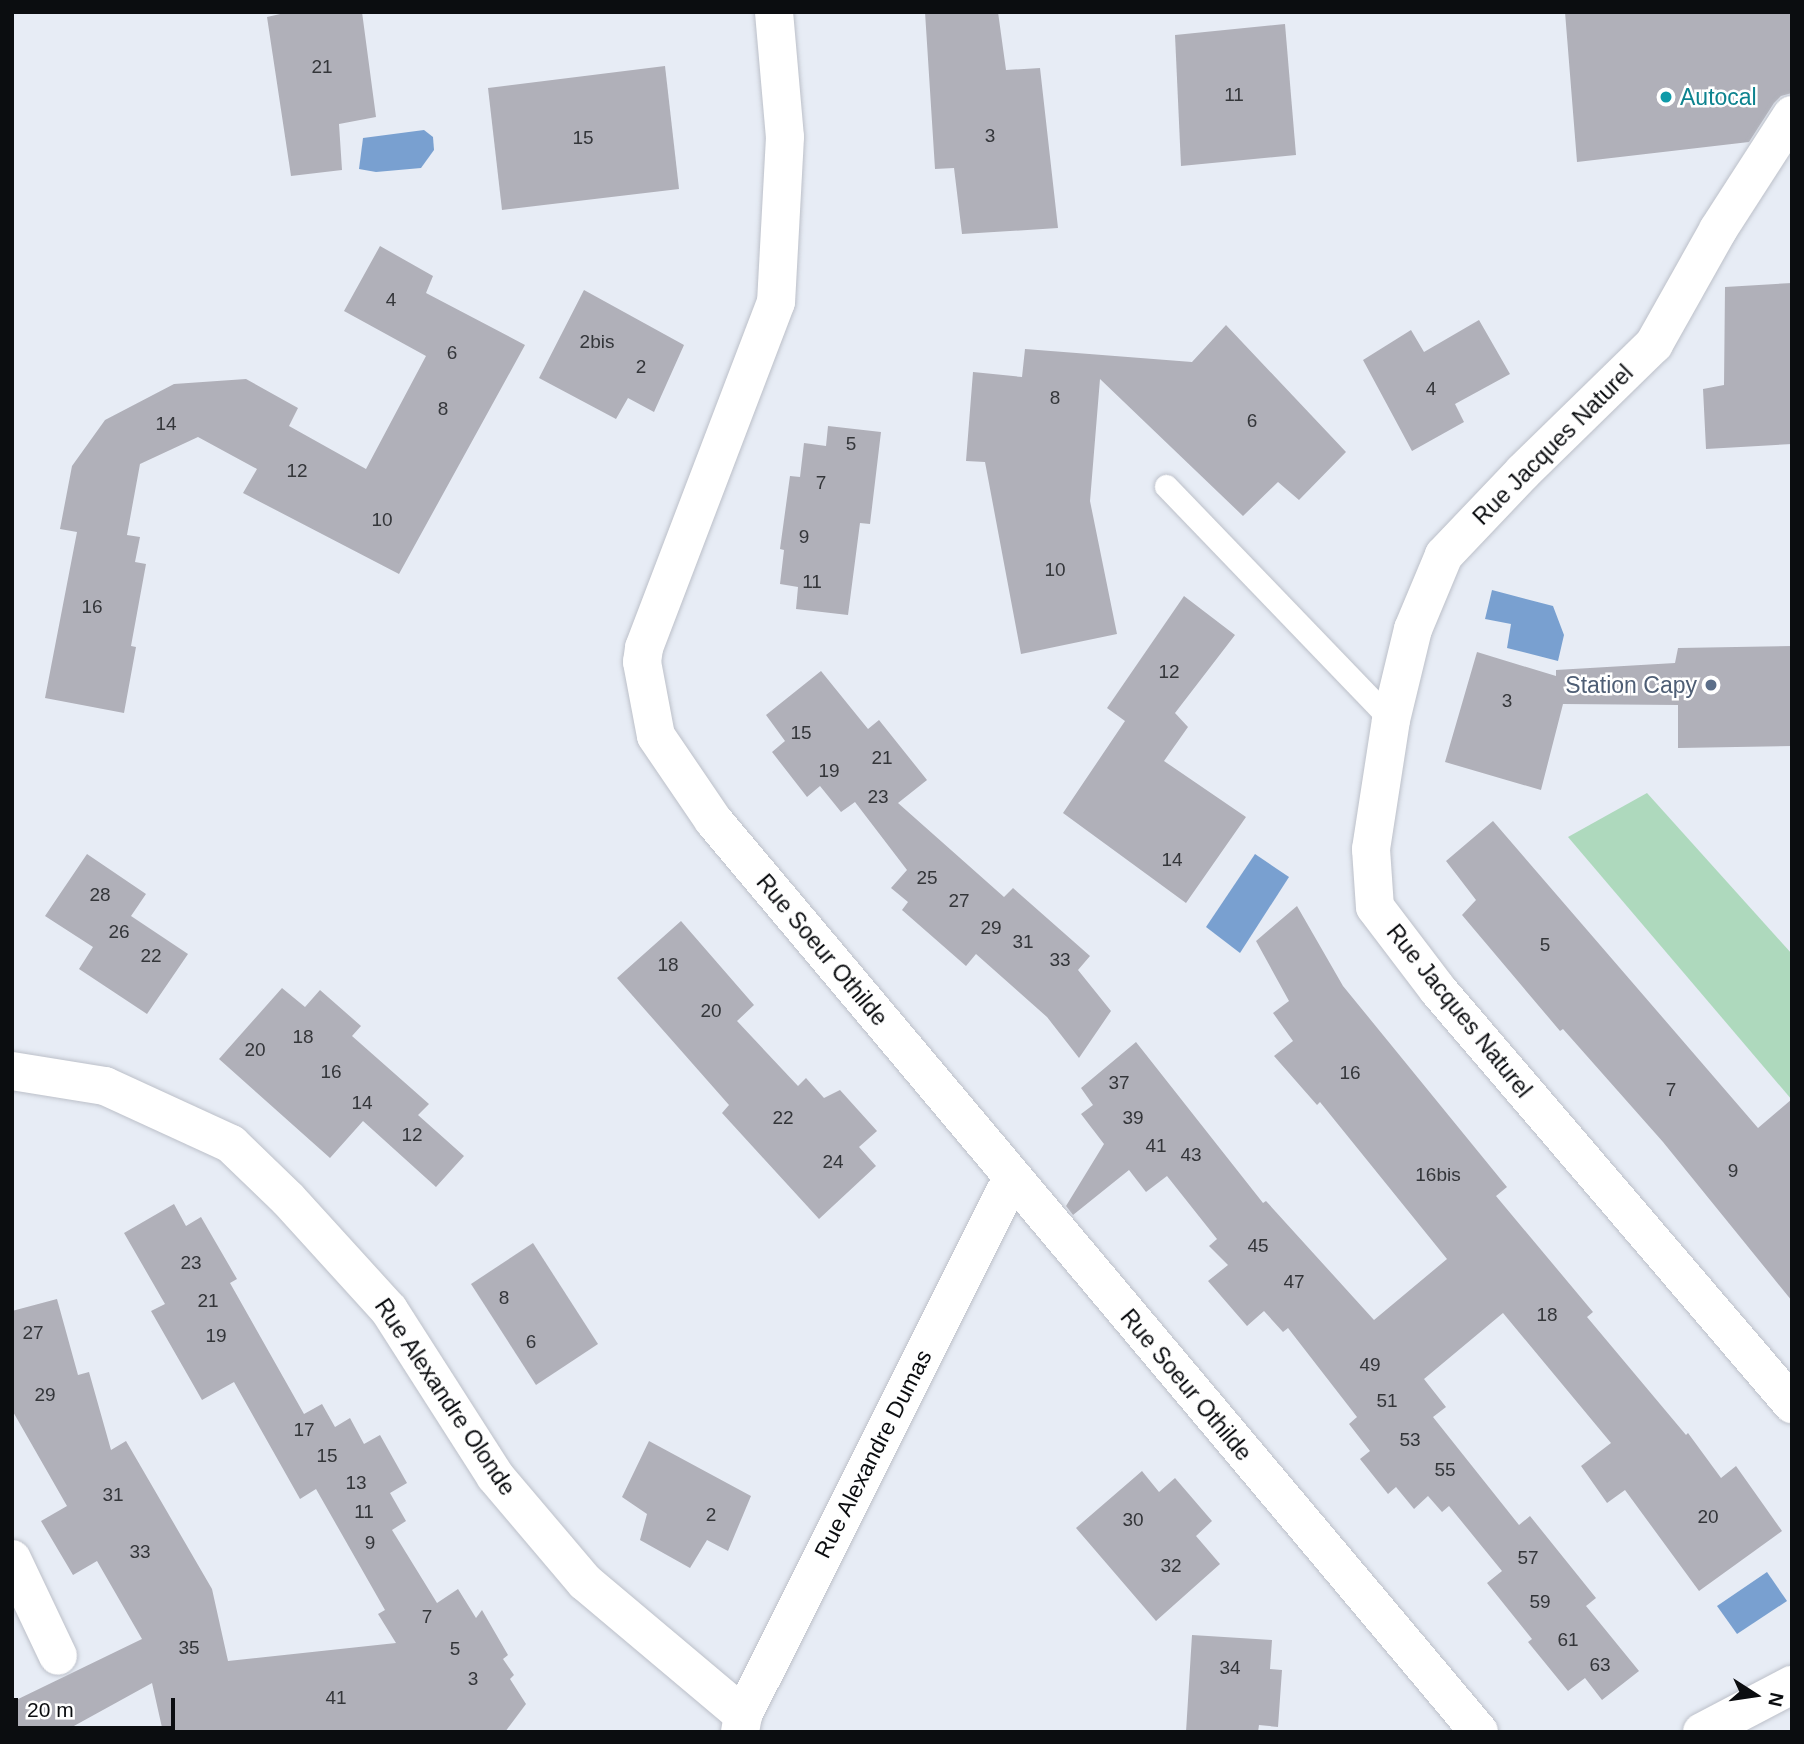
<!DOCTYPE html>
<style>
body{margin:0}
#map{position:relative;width:1804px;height:1744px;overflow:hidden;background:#e7ecf5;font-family:Arial,sans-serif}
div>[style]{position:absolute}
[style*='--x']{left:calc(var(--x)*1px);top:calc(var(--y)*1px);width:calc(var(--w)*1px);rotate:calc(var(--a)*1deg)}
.green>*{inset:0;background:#aed9bd}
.water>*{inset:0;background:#79a0d0}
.building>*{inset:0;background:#b0b0b9}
.roads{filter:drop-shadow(0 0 2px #bcc0c9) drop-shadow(0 0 2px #bcc0c9)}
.lane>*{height:23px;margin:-11.5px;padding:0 11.5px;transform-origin:11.5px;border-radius:11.5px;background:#fff}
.street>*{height:38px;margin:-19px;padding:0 19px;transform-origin:19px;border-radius:19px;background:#fff}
.dots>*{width:19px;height:19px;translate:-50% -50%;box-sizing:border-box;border:4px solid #fff;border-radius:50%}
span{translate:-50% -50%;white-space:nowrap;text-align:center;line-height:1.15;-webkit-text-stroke:5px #fff;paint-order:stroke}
.number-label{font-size:19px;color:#34363a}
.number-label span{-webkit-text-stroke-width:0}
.culture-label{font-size:23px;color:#0d838f}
.left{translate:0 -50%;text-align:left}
.street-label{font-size:23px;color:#0b0d10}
.service-label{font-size:23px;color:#4e5e75}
.right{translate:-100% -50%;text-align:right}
.frame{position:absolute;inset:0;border:14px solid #0b0d10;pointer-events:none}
.north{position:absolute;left:1720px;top:1660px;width:70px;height:70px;-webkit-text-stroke:5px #fff;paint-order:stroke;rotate:102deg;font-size:19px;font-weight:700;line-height:28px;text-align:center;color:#0b0d10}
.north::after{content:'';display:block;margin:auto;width:24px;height:32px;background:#0b0d10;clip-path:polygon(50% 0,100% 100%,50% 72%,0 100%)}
.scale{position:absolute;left:14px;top:1698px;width:161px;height:32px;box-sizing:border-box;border:4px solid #0b0d10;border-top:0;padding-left:9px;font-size:21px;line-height:24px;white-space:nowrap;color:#0b0d10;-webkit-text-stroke:5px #fff;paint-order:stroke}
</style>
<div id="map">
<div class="green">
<div style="clip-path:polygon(1647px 793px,1792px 954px,1792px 1100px,1568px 837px)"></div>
</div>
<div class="water">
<div style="clip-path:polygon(424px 130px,433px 137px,434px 150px,421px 168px,376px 172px,359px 169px,363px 138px)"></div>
<div style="clip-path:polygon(1492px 590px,1553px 606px,1564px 635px,1558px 661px,1507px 648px,1511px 624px,1485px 619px)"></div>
<div style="clip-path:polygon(1255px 854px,1289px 877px,1240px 953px,1206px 927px)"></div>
<div style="clip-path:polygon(1767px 1572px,1787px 1601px,1737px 1634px,1717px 1606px)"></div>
</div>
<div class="building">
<div style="clip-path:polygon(289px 12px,362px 12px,376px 117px,339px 124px,342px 170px,291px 176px,267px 17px)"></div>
<div style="clip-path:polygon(925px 12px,998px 12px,1006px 70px,1040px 68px,1058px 228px,962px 234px,954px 168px,935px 169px)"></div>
<div style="clip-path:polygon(1565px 12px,1792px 12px,1792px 93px,1781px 96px,1774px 103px,1749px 142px,1577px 162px)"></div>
<div style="clip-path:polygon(1285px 24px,1296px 155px,1181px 166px,1175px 35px)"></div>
<div style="clip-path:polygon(665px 66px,679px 189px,502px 210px,488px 88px)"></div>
<div style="clip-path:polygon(380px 246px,433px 276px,426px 293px,525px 345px,399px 574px,243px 493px,257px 469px,198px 437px,140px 464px,127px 535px,140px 537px,135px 562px,146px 564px,131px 646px,136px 647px,124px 713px,45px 698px,77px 532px,60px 529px,72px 466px,105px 420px,174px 384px,246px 379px,298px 408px,289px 426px,366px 469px,426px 356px,344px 311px)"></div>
<div style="clip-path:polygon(1792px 283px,1792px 444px,1706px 449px,1703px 389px,1724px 385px,1725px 287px)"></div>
<div style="clip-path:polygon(584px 290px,684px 345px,654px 412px,628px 398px,616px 419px,539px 378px)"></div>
<div style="clip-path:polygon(1479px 320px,1510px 374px,1455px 404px,1464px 422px,1412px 451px,1363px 360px,1411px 330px,1424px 352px)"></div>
<div style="clip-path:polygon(1226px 325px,1346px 452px,1299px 500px,1278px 482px,1243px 516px,1100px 379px,1090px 501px,1117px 634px,1021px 654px,985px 462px,966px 461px,973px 372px,1022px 377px,1025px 349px,1192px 362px)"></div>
<div style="clip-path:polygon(828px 426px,881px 432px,870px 524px,860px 523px,848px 615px,796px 609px,798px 587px,780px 584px,784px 550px,780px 549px,790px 476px,800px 477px,804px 443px,826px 446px)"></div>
<div style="clip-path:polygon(1184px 596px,1235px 635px,1175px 713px,1188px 727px,1164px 761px,1246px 817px,1186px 903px,1063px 813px,1125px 721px,1107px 708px)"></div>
<div style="clip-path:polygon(1792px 646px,1792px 746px,1678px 748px,1678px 705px,1563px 704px,1541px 790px,1445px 762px,1477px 652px,1556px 676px,1556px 670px,1675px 663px,1678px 648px)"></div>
<div style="clip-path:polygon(821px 671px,868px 729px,879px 720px,927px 780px,898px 803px,1004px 897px,1013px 888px,1090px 956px,1078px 970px,1111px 1011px,1079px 1058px,1047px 1017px,976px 954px,966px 966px,902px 910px,908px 902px,891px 888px,907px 870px,855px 802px,841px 812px,820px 786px,807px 797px,772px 752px,785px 741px,766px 715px)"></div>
<div style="clip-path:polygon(1493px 821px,1758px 1128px,1792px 1099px,1792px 1301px,1663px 1142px,1563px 1029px,1560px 1031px,1462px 915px,1476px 900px,1446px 861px)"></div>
<div style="clip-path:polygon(87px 854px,146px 894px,131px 916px,188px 954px,147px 1014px,79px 969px,93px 947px,45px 916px)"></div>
<div style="clip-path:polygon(1297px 906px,1343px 986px,1507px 1187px,1496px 1196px,1593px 1312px,1587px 1317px,1686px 1435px,1688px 1433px,1721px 1478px,1736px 1466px,1782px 1531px,1699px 1591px,1625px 1490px,1607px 1503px,1581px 1466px,1611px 1443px,1503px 1313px,1424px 1379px,1446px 1407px,1433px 1417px,1519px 1525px,1530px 1516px,1596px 1598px,1586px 1606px,1639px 1671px,1602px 1700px,1585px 1678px,1568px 1691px,1528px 1642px,1532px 1639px,1487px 1583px,1502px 1571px,1449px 1506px,1442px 1512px,1428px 1496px,1414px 1509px,1396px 1487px,1388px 1494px,1360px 1459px,1370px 1451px,1349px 1424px,1357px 1417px,1288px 1328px,1283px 1332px,1264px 1311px,1247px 1326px,1208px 1281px,1228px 1265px,1209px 1246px,1217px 1239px,1167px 1176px,1146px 1192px,1129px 1170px,1073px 1215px,1066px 1206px,1104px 1144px,1081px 1114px,1093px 1105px,1081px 1088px,1136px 1042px,1263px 1203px,1266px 1201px,1374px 1320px,1447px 1259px,1320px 1102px,1317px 1105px,1274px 1056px,1293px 1041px,1273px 1013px,1289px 1001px,1256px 941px)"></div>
<div style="clip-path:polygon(681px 921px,754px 1005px,737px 1021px,798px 1086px,806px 1078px,824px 1098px,840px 1090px,877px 1131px,859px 1147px,876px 1166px,819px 1219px,722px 1113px,729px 1105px,617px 978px)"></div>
<div style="clip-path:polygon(282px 988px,305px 1007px,320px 990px,361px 1026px,352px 1036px,429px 1104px,418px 1115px,464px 1156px,436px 1187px,363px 1121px,330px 1158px,219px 1059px)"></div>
<div style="clip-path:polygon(174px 1204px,186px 1226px,201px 1217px,237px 1279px,230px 1283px,304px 1414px,322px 1404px,335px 1427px,350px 1418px,364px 1444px,380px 1435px,407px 1483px,390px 1493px,406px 1521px,392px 1530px,437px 1603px,458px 1589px,476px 1618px,482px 1610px,508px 1655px,503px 1659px,514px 1675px,510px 1679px,526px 1704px,505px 1732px,163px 1732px,152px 1683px,63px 1732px,12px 1732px,12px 1702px,142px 1639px,97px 1561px,73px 1575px,41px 1521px,67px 1506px,12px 1410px,12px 1311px,57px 1299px,78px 1375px,89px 1372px,111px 1450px,126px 1441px,212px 1589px,228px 1661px,396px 1643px,378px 1614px,385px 1610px,316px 1489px,300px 1499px,234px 1382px,202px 1400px,151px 1311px,165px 1304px,124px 1233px)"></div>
<div style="clip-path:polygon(533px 1243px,598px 1344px,536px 1385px,471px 1284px)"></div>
<div style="clip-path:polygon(649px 1441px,751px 1496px,728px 1551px,707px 1540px,690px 1568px,640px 1540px,647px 1514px,622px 1497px)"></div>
<div style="clip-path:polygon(1142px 1471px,1159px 1492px,1175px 1478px,1212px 1521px,1196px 1536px,1220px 1564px,1156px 1621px,1076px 1528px)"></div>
<div style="clip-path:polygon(1192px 1635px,1272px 1640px,1270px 1669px,1282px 1670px,1278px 1727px,1259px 1725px,1258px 1732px,1186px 1732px)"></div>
</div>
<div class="roads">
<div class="lane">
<div style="--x:1166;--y:486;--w:325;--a:46.1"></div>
</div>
<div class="street">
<div style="--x:774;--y:12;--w:125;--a:85"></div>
<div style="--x:785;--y:137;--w:165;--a:93.1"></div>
<div style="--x:776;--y:302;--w:370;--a:110.9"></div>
<div style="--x:644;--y:648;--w:14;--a:98"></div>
<div style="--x:642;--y:662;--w:75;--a:79.3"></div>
<div style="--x:656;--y:736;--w:102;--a:55.8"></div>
<div style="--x:713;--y:820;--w:1191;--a:49.97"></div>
<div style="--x:1792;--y:115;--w:137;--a:122.8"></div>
<div style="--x:1718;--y:230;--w:131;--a:119.3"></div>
<div style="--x:1654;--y:344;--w:183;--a:135.7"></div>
<div style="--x:1523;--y:472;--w:115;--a:133.6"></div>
<div style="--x:1444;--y:555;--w:80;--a:112.7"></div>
<div style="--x:1413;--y:629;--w:94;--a:103.6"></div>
<div style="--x:1391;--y:720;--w:131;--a:98.8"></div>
<div style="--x:1371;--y:849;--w:58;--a:86.1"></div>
<div style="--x:1375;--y:907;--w:104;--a:52.8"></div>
<div style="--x:1438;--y:990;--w:545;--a:49.47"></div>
<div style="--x:12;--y:1071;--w:94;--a:9.2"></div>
<div style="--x:105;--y:1086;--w:139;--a:24.7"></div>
<div style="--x:231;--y:1144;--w:79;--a:44"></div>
<div style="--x:288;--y:1199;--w:150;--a:47.7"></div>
<div style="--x:389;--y:1310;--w:197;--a:57.4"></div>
<div style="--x:495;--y:1476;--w:139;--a:49.7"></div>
<div style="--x:585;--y:1582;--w:207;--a:40.1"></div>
<div style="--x:12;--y:1559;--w:107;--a:64.6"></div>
<div style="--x:740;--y:1732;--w:17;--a:-80"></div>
<div style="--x:743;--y:1715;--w:601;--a:-63.39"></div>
<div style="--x:1702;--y:1732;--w:102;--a:-27.6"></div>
</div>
</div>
<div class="dots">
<div style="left:1666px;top:97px;background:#0f9aa8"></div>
<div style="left:1711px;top:685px;background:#5c6f8a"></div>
</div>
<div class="number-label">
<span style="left:322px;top:67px">21</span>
<span style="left:1234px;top:95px">11</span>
<span style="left:990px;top:136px">3</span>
<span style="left:583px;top:138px">15</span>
<span style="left:391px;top:300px">4</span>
<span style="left:597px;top:342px">2bis</span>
<span style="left:452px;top:353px">6</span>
<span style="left:641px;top:367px">2</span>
<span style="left:1431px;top:389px">4</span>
<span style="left:1055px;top:398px">8</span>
<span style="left:443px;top:409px">8</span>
<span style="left:1252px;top:421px">6</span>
<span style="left:166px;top:424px">14</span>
<span style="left:851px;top:444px">5</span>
<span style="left:297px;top:471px">12</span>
<span style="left:821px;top:483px">7</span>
<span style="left:382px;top:520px">10</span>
<span style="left:804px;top:537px">9</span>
<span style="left:1055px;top:570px">10</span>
<span style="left:812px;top:582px">11</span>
<span style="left:92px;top:607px">16</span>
<span style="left:1169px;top:672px">12</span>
<span style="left:1507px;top:701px">3</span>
<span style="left:801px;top:733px">15</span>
<span style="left:882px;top:758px">21</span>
<span style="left:829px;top:771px">19</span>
<span style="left:878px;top:797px">23</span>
<span style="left:1172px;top:860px">14</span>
<span style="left:927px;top:878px">25</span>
<span style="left:100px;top:895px">28</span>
<span style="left:959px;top:901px">27</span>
<span style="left:991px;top:928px">29</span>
<span style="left:119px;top:932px">26</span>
<span style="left:1023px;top:942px">31</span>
<span style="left:1545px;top:945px">5</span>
<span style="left:151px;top:956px">22</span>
<span style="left:1060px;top:960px">33</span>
<span style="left:668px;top:965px">18</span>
<span style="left:711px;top:1011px">20</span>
<span style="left:303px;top:1037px">18</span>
<span style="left:255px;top:1050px">20</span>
<span style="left:331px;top:1072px">16</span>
<span style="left:1350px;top:1073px">16</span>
<span style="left:1119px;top:1083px">37</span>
<span style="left:1671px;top:1090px">7</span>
<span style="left:362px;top:1103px">14</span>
<span style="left:783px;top:1118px">22</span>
<span style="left:1133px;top:1118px">39</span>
<span style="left:412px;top:1135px">12</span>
<span style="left:1156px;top:1146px">41</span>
<span style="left:1191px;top:1155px">43</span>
<span style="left:833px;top:1162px">24</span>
<span style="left:1733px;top:1171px">9</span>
<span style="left:1438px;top:1175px">16bis</span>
<span style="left:1258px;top:1246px">45</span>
<span style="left:191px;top:1263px">23</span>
<span style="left:1294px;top:1282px">47</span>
<span style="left:504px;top:1298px">8</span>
<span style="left:208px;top:1301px">21</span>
<span style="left:1547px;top:1315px">18</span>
<span style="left:33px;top:1333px">27</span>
<span style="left:216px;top:1336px">19</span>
<span style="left:531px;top:1342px">6</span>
<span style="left:1370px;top:1365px">49</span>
<span style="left:45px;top:1395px">29</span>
<span style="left:1387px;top:1401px">51</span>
<span style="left:304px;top:1430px">17</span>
<span style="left:1410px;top:1440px">53</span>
<span style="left:327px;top:1456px">15</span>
<span style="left:1445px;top:1470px">55</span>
<span style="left:356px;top:1483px">13</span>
<span style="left:113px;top:1495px">31</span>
<span style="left:364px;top:1512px">11</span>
<span style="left:711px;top:1515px">2</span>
<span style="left:1708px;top:1517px">20</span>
<span style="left:1133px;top:1520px">30</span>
<span style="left:370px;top:1543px">9</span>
<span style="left:140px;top:1552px">33</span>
<span style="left:1528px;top:1558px">57</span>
<span style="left:1171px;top:1566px">32</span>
<span style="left:1540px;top:1602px">59</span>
<span style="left:427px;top:1617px">7</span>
<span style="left:1568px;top:1640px">61</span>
<span style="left:189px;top:1648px">35</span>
<span style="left:455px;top:1649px">5</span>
<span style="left:1600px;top:1665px">63</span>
<span style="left:1230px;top:1668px">34</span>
<span style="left:473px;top:1679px">3</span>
<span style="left:336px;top:1698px">41</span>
</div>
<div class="culture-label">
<span class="left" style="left:1680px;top:97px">Autocal</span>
</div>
<div class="street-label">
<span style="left:1553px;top:445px;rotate:-45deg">Rue Jacques Naturel</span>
<span style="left:822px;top:950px;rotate:50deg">Rue Soeur Othilde</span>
<span style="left:1459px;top:1011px;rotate:51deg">Rue Jacques Naturel</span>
<span style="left:1186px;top:1385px;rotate:50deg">Rue Soeur Othilde</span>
<span style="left:445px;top:1397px;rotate:56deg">Rue Alexandre Olonde</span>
<span style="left:873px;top:1454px;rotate:-63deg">Rue Alexandre Dumas</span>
</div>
<div class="service-label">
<span class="right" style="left:1697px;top:685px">Station Capy</span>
</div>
<div class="frame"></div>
<div class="north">N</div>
<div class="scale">20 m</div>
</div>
